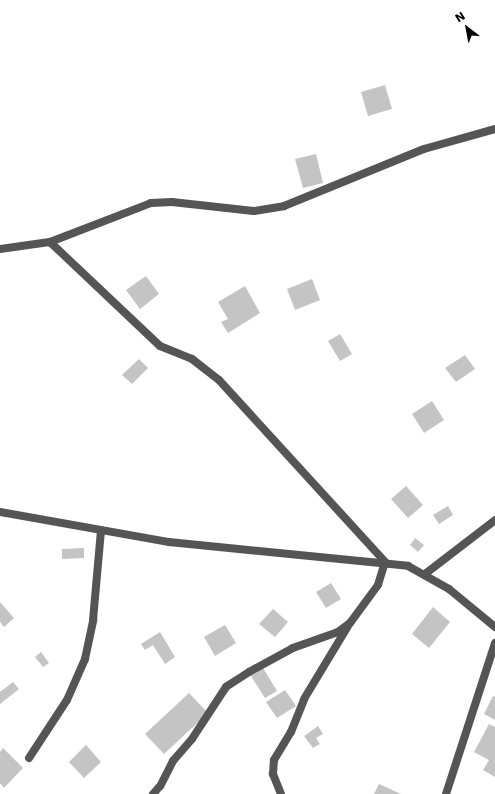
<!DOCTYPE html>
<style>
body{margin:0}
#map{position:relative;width:495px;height:794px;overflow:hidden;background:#fff;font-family:"DejaVu Sans",sans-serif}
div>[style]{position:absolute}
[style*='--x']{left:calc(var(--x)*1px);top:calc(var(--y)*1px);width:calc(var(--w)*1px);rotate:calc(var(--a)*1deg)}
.building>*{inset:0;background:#c4c4c4}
.street>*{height:8px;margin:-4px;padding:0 4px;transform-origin:4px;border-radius:4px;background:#555}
span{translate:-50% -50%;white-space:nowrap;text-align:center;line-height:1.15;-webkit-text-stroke:3px #fff;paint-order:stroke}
.north{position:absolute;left:447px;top:8px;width:40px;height:40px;-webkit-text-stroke:3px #fff;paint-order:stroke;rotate:328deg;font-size:11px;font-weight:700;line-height:16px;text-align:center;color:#000}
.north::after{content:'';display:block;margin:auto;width:14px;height:18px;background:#000;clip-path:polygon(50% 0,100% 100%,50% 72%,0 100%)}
</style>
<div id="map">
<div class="building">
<div style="clip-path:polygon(385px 85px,392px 109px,368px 116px,361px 92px)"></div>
<div style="clip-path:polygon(316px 154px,323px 183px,303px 188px,295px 159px)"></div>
<div style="clip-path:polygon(146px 276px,159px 294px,140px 309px,126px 290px)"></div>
<div style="clip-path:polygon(312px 279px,320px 300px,295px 310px,287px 289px)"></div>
<div style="clip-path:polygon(245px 286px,260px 313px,228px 333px,221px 322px,228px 319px,218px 302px)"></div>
<div style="clip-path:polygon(340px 334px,352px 354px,340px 361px,328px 341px)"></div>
<div style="clip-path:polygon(465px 355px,475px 369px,456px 382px,445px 368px)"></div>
<div style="clip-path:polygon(139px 359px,148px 368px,132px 384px,122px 375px)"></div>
<div style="clip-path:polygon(432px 401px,444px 420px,424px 433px,412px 414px)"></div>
<div style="clip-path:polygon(406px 486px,423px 505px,408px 518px,391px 499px)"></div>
<div style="clip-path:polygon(448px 506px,453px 515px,439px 524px,433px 515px)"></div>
<div style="clip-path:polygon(415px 538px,424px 545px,418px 552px,410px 545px)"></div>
<div style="clip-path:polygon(84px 548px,84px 558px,62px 559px,62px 549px)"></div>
<div style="clip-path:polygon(331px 583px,341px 599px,326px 608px,316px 592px)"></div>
<div style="clip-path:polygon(0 602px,14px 618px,4px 627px,0 622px)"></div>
<div style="clip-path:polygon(433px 607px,450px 622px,429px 648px,412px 634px)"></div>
<div style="clip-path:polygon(273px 609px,288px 622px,275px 637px,259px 624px)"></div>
<div style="clip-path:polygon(225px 625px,236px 643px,215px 656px,204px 637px)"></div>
<div style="clip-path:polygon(160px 632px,175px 657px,165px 664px,153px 645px,145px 650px,141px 644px)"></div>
<div style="clip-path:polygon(41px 652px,49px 663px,43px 667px,35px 657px)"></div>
<div style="clip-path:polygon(263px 668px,277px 691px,265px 698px,251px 676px)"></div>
<div style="clip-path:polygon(13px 682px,19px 689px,0 704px,0 692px)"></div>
<div style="clip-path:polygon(285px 690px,296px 706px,277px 718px,266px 702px)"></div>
<div style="clip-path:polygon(189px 693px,208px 713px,164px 754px,145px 734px)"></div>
<div style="clip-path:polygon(493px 696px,495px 697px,495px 720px,484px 714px)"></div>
<div style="clip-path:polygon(489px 724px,495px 727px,495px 777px,483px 770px,489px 760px,474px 752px)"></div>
<div style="clip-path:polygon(318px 726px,323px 734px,316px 738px,320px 744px,313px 748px,304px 736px)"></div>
<div style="clip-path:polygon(86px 745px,101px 762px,84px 778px,69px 762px)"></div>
<div style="clip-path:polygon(3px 748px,23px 768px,4px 788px,0 783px,0 752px)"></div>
<div style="clip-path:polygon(379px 784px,401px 794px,374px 794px)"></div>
</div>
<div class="street">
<div style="--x:50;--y:242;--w:151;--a:43.4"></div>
<div style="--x:160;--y:346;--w:35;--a:22"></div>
<div style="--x:192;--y:359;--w:34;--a:38"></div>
<div style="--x:219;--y:380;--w:246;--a:47.6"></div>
<div style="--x:385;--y:562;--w:24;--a:107"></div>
<div style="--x:378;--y:585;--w:47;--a:126.4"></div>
<div style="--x:350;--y:623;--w:15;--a:143"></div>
<div style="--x:338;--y:632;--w:48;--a:160.4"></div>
<div style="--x:293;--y:648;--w:50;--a:151.4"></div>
<div style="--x:249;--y:672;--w:27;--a:147"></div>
<div style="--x:226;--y:687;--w:62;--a:123.2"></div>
<div style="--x:192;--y:739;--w:29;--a:131"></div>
<div style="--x:173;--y:761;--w:28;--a:117"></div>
<div style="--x:160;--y:786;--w:11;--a:131"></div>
<div style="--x:0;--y:249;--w:50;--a:-8"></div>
<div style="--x:50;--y:242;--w:108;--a:-21.1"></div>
<div style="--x:151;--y:203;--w:21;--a:-3"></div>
<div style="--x:172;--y:202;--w:82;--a:6.3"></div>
<div style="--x:254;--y:211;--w:30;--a:-9"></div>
<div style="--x:284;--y:206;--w:151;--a:-22.2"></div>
<div style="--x:424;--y:149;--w:74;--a:-15.7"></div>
<div style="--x:0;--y:512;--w:172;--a:10.1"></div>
<div style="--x:169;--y:542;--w:240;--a:5.7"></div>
<div style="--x:408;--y:566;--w:47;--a:29.3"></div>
<div style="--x:449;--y:589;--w:60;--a:39.6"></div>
<div style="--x:425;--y:574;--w:88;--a:-37.6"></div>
<div style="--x:29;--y:758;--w:69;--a:-56.8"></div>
<div style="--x:67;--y:700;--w:45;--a:-66.3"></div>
<div style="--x:85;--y:659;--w:40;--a:-78"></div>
<div style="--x:93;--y:620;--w:90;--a:-84.9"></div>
<div style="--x:281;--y:794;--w:22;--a:-112"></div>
<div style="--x:273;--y:774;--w:14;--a:-86"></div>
<div style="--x:274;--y:760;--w:33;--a:-59"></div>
<div style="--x:291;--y:732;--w:35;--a:-68"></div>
<div style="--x:304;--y:699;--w:85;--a:-58.9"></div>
<div style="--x:446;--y:794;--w:159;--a:-72"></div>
</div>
<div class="north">N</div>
</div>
